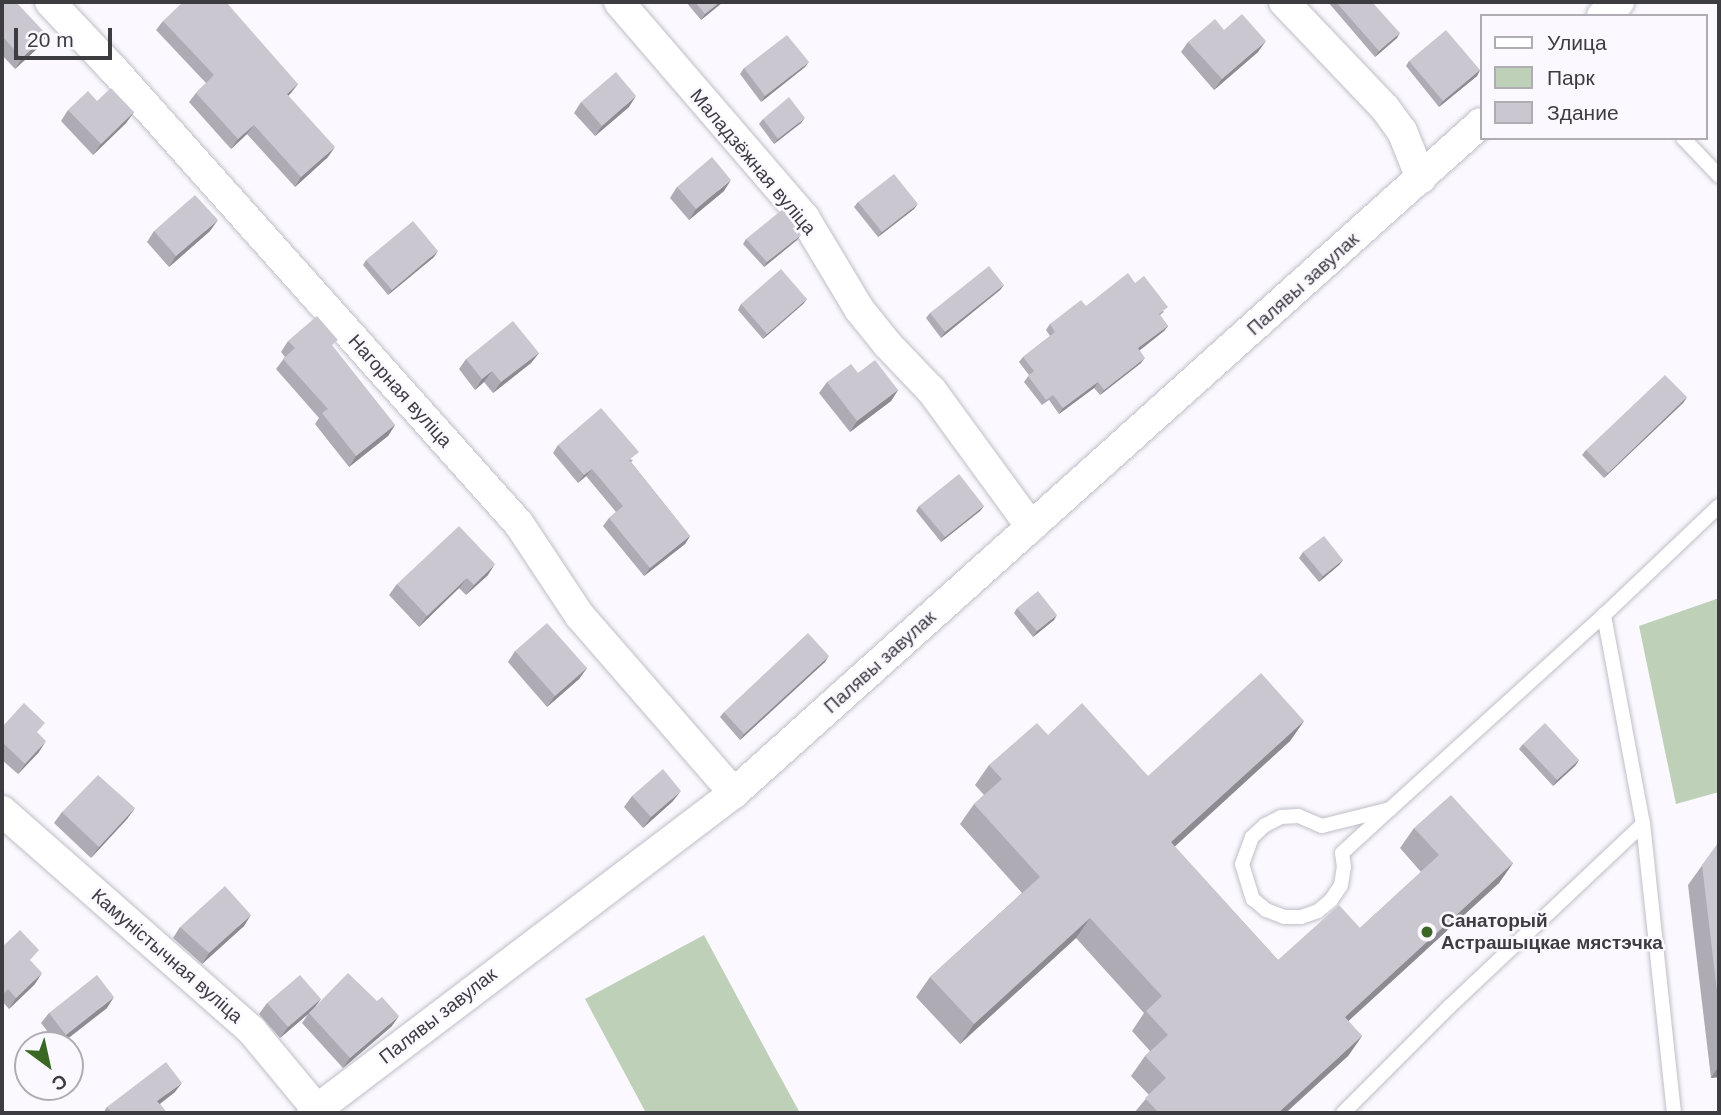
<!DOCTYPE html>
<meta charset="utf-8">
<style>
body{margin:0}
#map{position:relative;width:1721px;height:1115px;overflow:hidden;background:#fbf9ff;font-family:Arial,sans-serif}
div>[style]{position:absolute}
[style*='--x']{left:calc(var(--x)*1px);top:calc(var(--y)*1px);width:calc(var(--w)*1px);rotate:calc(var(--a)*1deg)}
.green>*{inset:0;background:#bfd0b8}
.roads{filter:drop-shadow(0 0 2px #c0bec7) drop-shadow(0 0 2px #c0bec7)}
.lane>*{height:14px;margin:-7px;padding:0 7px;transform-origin:7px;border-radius:7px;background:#fff}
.street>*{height:30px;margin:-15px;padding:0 15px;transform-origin:15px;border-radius:15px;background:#fff}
.wall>*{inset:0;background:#aeabb4}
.shaded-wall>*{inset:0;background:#8d8b92}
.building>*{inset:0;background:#cac7d1}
.dots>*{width:19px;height:19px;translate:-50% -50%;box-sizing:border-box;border:4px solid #fbf9ff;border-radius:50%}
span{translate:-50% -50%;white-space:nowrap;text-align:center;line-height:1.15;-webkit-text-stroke:5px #fbf9ff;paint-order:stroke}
.street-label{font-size:19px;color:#3d3c40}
.poi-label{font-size:19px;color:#3d3c40;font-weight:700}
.left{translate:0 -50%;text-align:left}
.frame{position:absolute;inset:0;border:4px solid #3d3c40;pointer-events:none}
.legend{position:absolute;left:1480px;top:14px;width:228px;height:126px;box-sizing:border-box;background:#fbf9ff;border:2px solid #afadb3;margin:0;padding:9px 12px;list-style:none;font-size:21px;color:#3d3c40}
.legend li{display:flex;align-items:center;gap:14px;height:35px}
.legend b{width:35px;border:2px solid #afadb3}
.north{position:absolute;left:14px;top:1031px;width:70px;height:70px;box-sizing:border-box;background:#fbf9ff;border:2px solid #afadb3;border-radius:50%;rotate:147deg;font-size:19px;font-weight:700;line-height:28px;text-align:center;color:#3d3c40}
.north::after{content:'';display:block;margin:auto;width:24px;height:32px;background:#3b6725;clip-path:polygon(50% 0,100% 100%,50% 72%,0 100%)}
.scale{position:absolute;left:14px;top:28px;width:98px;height:32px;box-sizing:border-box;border:4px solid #3d3c40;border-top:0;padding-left:9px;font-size:21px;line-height:24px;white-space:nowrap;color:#3d3c40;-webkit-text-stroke:5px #fbf9ff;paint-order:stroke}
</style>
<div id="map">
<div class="green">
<div style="clip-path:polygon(1719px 598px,1719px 792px,1676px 804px,1639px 626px)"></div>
<div style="clip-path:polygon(704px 935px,777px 1071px,800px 1113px,646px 1113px,585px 999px)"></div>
</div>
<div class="roads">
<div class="lane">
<div style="--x:1683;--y:138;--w:52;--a:46.5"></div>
<div style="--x:1390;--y:809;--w:70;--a:166"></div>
<div style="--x:1322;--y:826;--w:26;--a:-157"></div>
<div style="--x:1298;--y:816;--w:17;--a:177"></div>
<div style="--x:1281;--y:817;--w:18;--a:153"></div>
<div style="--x:1265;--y:825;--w:18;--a:137"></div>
<div style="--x:1252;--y:837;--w:29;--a:110"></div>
<div style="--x:1242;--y:864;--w:37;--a:73"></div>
<div style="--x:1253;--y:899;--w:17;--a:40"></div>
<div style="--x:1266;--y:910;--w:19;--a:21"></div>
<div style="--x:1284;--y:917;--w:17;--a:0"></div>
<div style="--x:1301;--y:917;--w:18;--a:-19"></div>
<div style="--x:1318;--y:911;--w:17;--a:-40"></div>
<div style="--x:1331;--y:900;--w:18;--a:-56"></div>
<div style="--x:1341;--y:885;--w:18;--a:-81"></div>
<div style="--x:1344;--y:867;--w:14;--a:-98"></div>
<div style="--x:1342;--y:853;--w:65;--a:-42.5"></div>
<div style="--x:1390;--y:809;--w:289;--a:-42.2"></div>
<div style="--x:1343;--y:1113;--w:151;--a:-45"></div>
<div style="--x:1450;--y:1006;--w:265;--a:-43.3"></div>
<div style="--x:1674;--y:1113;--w:291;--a:-96.1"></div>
<div style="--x:1643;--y:824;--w:213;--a:-100.6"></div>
<div style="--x:1604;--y:615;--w:158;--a:-43.5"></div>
</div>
<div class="street">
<div style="--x:50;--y:2;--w:92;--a:46.8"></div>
<div style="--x:113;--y:69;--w:610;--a:48.26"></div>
<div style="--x:519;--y:524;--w:110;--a:56.5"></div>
<div style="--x:580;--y:616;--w:235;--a:49"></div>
<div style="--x:619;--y:2;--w:284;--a:49.3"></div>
<div style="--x:804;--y:217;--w:107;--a:59.1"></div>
<div style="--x:859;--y:309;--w:46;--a:51.1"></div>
<div style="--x:888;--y:345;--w:64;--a:46.3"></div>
<div style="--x:932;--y:391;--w:168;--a:53.9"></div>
<div style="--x:1284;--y:2;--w:146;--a:46.4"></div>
<div style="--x:1385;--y:108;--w:29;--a:54"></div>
<div style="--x:1402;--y:131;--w:51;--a:68"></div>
<div style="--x:1602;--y:16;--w:22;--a:-39"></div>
<div style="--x:2;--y:811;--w:333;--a:41.3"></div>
<div style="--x:252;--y:1031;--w:107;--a:50.3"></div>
<div style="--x:312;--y:1113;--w:530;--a:-37.17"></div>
<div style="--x:734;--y:793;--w:1003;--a:-41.89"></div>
</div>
</div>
<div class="wall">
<div style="clip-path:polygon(2px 2px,40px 46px,15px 69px,2px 55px)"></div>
<div style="clip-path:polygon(686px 2px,723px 2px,701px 20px)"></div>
<div style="clip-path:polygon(1328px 2px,1372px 2px,1397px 38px,1375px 57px)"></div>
<div style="clip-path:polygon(163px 21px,298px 84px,288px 96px,328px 157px,295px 187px,247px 134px,231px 149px,189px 102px,196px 93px,206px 83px,156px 30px)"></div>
<div style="clip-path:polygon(1224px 30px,1258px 52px,1214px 90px,1181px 52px,1188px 42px)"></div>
<div style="clip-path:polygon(1409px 61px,1480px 70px,1477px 76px,1439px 107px,1406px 66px)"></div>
<div style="clip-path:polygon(805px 67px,761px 102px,740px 74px,744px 68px)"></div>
<div style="clip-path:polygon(97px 101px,134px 112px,126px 123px,93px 155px,61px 121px,68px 110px)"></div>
<div style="clip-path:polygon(581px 102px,629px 107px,595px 136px,574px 113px)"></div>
<div style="clip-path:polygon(763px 119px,801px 123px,774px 144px,759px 124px)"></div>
<div style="clip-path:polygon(677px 187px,724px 191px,689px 220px,670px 198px)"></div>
<div style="clip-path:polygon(858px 202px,914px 209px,878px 237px,854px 207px)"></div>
<div style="clip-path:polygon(154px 231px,210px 231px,169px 267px,147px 242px)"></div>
<div style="clip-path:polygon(746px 239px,797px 240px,764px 267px,743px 244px)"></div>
<div style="clip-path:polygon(434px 257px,388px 295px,363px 265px,366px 260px)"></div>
<div style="clip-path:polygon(1135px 283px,1164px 312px,1160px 315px,1168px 326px,1164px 331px,1140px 350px,1141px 363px,1100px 395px,1094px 388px,1059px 414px,1049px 400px,1042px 405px,1024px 382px,1029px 375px,1019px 362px,1023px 357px,1050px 336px,1046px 330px,1050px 324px)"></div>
<div style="clip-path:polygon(1004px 285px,1000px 290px,941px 338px,926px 318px,930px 313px)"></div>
<div style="clip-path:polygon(807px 299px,803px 304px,763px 339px,738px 310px,741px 304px)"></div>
<div style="clip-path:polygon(288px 341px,333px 347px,395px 425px,388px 436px,349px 467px,315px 424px,319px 418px,276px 369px,285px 357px,281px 352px)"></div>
<div style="clip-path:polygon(539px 353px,531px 363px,493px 393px,484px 382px,475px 390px,459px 369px,466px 359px)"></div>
<div style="clip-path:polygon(858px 373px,898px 390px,891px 401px,850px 432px,819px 393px,827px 382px)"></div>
<div style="clip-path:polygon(1687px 397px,1683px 403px,1604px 478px,1582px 455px,1586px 450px)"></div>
<div style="clip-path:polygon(558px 445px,633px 460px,631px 462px,690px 536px,685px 544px,644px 576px,603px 526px,609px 518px,616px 512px,586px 476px,578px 483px,553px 453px)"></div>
<div style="clip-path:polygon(919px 506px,984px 506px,980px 511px,941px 542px,916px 511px)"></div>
<div style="clip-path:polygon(1303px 552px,1343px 560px,1339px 565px,1319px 582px,1299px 558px)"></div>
<div style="clip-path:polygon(488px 575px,466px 595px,459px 588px,419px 627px,389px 595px,397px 584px)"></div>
<div style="clip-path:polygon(1017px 608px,1054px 620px,1033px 637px,1014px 613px)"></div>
<div style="clip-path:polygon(515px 651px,587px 668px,579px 679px,547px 707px,508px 662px)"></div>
<div style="clip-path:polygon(825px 662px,740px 740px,720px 717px,724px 712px)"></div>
<div style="clip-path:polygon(1304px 721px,1290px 741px,1174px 846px,1278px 960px,1360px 928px,1421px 872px,1400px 848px,1414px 828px,1513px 863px,1499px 883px,1348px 1021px,1362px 1036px,1348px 1056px,1286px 1113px,1134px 1113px,1149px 1095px,1131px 1076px,1145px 1056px,1150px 1051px,1132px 1031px,1144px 1013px,1076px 938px,960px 1044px,916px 997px,930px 977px,1022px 893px,960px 824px,974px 804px,984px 795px,975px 785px,989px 765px,1048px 735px,1148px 776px)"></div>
<div style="clip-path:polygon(2px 727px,38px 733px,39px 752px,18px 774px,2px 760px)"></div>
<div style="clip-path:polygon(1523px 744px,1579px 760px,1575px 766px,1553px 786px,1519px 749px)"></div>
<div style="clip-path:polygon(632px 796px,673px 801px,643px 828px,624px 807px)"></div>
<div style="clip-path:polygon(135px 808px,127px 819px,91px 858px,54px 823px,62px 812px)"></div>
<div style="clip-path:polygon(1719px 842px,1719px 1077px,1711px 1078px,1688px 885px)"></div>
<div style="clip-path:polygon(244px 926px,202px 964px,173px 938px,180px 927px)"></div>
<div style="clip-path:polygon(2px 947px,31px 962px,35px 984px,9px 1009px,2px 1001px)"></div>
<div style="clip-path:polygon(321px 999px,315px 1006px,392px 1026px,343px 1068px,302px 1023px,309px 1013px,280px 1038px,259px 1014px,267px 1003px)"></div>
<div style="clip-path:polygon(107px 1008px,60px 1045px,58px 1045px,41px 1023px,49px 1013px)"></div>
<div style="clip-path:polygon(175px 1092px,160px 1104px,167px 1113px,103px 1113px,107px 1107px)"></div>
</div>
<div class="shaded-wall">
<div style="clip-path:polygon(720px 2px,723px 2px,701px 20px,705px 14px)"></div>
<div style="clip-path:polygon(1400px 33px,1397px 38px,1375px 57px,1379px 51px)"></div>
<div style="clip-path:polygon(47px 35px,40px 46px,15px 69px,22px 58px)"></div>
<div style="clip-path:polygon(1266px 41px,1258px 52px,1214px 90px,1222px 79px)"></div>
<div style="clip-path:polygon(809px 62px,805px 67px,761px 102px,765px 96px)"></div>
<div style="clip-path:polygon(1480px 70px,1477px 76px,1439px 107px,1443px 101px)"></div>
<div style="clip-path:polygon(298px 84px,291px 93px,280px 104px,287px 94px)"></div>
<div style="clip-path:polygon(636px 96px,629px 107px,595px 136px,602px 126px)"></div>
<div style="clip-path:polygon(134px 112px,126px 123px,93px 155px,101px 144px)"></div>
<div style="clip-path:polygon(805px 118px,801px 123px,774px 144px,778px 139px)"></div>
<div style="clip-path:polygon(254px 125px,247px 134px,231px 149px,238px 139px)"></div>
<div style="clip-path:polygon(335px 147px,328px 157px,295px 187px,301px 177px)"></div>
<div style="clip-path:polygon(731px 180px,724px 191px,689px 220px,696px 209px)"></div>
<div style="clip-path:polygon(918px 204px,914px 209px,878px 237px,882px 232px)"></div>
<div style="clip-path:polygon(218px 220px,210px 231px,169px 267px,176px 256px)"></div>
<div style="clip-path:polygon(801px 235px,797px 240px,764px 267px,767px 262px)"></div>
<div style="clip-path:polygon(438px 251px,434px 257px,388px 295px,392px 290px)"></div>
<div style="clip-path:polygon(1004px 285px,1000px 290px,941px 338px,945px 332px)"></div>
<div style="clip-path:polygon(807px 299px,803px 304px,763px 339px,767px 334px)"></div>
<div style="clip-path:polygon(1168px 326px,1164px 331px,1135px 354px,1138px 348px)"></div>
<div style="clip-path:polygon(539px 353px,531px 363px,493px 393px,501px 382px)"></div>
<div style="clip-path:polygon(1145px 358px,1141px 363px,1100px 395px,1104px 390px)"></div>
<div style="clip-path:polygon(492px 371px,484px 382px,475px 390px,482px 379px)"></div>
<div style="clip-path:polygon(1098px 382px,1094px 388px,1059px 414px,1063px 408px)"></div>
<div style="clip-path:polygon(898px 390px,891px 401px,850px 432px,857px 421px)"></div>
<div style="clip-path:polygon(1687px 397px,1683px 403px,1604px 478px,1608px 473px)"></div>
<div style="clip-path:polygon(395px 425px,388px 436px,349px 467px,356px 456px)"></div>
<div style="clip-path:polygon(592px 469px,586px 476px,578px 483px,584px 475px)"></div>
<div style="clip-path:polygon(984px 506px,980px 511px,941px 542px,945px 537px)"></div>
<div style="clip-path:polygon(690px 536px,685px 544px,644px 576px,650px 568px)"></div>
<div style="clip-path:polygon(1343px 560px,1339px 565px,1319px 582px,1323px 576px)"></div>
<div style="clip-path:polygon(495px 564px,488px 575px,466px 595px,474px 585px)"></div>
<div style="clip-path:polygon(467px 578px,459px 588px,419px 627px,427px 616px)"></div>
<div style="clip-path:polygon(1057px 615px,1054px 620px,1033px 637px,1037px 631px)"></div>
<div style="clip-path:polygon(829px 656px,825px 662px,740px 740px,744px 734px)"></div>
<div style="clip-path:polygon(587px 668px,579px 679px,547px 707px,555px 696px)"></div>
<div style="clip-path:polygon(1304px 721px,1290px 741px,1157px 863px,1171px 842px)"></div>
<div style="clip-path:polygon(46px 741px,39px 752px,18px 774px,25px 764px)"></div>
<div style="clip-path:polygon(1579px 760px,1575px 766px,1553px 786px,1557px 780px)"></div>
<div style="clip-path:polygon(681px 791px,673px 801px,643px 828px,651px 817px)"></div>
<div style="clip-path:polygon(135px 808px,127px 819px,91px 858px,99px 847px)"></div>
<div style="clip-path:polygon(1513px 863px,1499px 883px,1331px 1037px,1345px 1017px)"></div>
<div style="clip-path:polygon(251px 915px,244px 926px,202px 964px,209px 953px)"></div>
<div style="clip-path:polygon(1090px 918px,1076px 938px,960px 1044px,974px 1024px)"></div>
<div style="clip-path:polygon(42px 973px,35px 984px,9px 1009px,16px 998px)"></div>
<div style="clip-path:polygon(114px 997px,107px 1008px,59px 1045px,66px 1035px)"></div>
<div style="clip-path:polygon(321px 999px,313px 1010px,280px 1038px,288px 1027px)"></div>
<div style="clip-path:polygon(399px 1016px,392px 1026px,343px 1068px,350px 1058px)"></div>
<div style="clip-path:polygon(1362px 1036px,1348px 1056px,1285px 1113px,1278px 1113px)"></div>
<div style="clip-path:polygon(1719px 1066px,1719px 1077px,1711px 1078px)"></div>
<div style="clip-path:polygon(182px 1083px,175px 1092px,150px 1111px,157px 1101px)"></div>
</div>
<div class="building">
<div style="clip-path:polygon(2px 2px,16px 2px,47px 35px,22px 58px,2px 36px)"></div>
<div style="clip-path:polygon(183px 2px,226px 2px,298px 84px,287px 94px,335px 147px,301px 177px,254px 125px,238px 139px,196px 93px,214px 75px,163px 21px)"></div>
<div style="clip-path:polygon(695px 2px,720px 2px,705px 14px)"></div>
<div style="clip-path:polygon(1336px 2px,1372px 2px,1400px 33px,1379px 51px)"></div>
<div style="clip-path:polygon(1242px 14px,1266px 41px,1222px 79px,1188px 42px,1215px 19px,1224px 30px)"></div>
<div style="clip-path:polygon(1446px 30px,1480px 70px,1443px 101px,1409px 61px)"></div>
<div style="clip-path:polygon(787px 35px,809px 62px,765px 96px,744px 68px)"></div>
<div style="clip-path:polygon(616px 72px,636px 96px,602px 126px,581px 102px)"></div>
<div style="clip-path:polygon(111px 88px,134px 112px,101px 144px,68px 110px,88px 91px,97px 101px)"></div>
<div style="clip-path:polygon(789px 97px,805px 118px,778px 139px,763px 119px)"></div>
<div style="clip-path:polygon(712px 157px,731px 180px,696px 209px,677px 187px)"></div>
<div style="clip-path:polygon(894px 174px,918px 204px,882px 232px,858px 202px)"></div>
<div style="clip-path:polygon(195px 195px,218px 220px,176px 256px,154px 231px)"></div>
<div style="clip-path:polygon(783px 209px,801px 235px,767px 262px,746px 239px)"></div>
<div style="clip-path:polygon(413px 221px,438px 251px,392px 290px,366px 260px)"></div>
<div style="clip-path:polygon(989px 266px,1004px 285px,945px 332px,930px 313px)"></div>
<div style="clip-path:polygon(781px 269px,807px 299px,767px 334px,741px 304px)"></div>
<div style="clip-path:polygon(1128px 273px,1135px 283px,1144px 276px,1168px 307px,1159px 314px,1168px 326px,1138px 348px,1145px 358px,1104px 390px,1098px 382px,1063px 408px,1053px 395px,1046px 400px,1028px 376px,1034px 371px,1023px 357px,1055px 332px,1050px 324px,1081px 300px,1086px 306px)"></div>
<div style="clip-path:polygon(317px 316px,338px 340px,332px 345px,395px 425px,356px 456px,322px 413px,328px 409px,283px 359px,295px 348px,288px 341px)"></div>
<div style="clip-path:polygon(513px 321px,539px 353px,501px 382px,492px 371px,482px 379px,466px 359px)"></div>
<div style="clip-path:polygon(875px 360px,898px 390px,857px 421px,827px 382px,851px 364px,858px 373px)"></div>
<div style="clip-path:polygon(1665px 375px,1687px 397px,1608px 473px,1586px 450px)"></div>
<div style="clip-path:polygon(601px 408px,639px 452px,629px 460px,690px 536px,650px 568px,609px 518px,623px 506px,592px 469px,584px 475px,558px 445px)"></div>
<div style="clip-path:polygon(959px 474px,984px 506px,945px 537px,919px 506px)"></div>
<div style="clip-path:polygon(459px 526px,495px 564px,474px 585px,467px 578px,427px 616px,397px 584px)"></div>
<div style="clip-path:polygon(1324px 536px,1343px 560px,1323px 576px,1303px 552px)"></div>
<div style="clip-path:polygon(1038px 591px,1057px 615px,1037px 631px,1017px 608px)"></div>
<div style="clip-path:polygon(547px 623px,587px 668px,555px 696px,515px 651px)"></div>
<div style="clip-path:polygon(808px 633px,829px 656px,744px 734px,724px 712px)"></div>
<div style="clip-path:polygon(1261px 673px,1304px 721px,1171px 842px,1278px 960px,1339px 905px,1360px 928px,1439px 855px,1414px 828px,1451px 795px,1513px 863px,1345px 1017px,1362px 1036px,1278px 1113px,1159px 1113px,1145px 1098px,1166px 1078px,1145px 1056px,1168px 1035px,1146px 1011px,1162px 996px,1090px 918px,974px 1024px,930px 977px,1040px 877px,974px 804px,1002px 779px,989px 765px,1037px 723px,1048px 735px,1082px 703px,1148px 776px)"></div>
<div style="clip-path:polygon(24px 703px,45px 723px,37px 732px,46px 741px,25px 764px,2px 742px,2px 727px)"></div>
<div style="clip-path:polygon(1545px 723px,1579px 760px,1557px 780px,1523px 744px)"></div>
<div style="clip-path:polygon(663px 769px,681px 791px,651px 817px,632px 796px)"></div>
<div style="clip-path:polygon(98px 775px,135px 808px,99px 847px,62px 812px)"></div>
<div style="clip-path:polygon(1719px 842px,1719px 1008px,1702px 865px)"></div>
<div style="clip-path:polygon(225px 886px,251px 915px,209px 953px,180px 927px)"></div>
<div style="clip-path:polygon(20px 930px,39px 950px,30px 960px,42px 973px,16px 998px,8px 989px,2px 995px,2px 947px)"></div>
<div style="clip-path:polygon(348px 973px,377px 1001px,382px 997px,399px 1016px,350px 1058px,309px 1013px)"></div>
<div style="clip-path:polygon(97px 975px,114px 997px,66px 1035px,49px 1013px)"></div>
<div style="clip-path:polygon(300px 975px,321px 999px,288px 1027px,267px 1003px)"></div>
<div style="clip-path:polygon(166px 1062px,182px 1083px,157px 1101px,167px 1113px,112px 1113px,107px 1107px)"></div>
</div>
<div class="dots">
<div style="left:1427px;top:932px;background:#3b6725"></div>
</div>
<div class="street-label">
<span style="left:753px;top:162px;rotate:50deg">Маладзёжная вуліца</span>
<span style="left:1303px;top:284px;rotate:-42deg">Палявы завулак</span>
<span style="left:400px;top:391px;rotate:48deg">Нагорная вуліца</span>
<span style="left:880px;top:662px;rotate:-42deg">Палявы завулак</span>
<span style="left:167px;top:956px;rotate:41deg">Камуністычная вуліца</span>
<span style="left:438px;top:1016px;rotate:-38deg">Палявы завулак</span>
</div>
<div class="poi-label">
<span class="left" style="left:1441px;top:932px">Санаторый<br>Астрашыцкае мястэчка</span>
</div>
<div class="frame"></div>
<ul class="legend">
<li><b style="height:9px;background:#fff"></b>Улица</li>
<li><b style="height:19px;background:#bfd0b8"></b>Парк</li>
<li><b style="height:19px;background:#cac7d1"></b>Здание</li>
</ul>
<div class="north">С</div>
<div class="scale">20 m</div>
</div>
